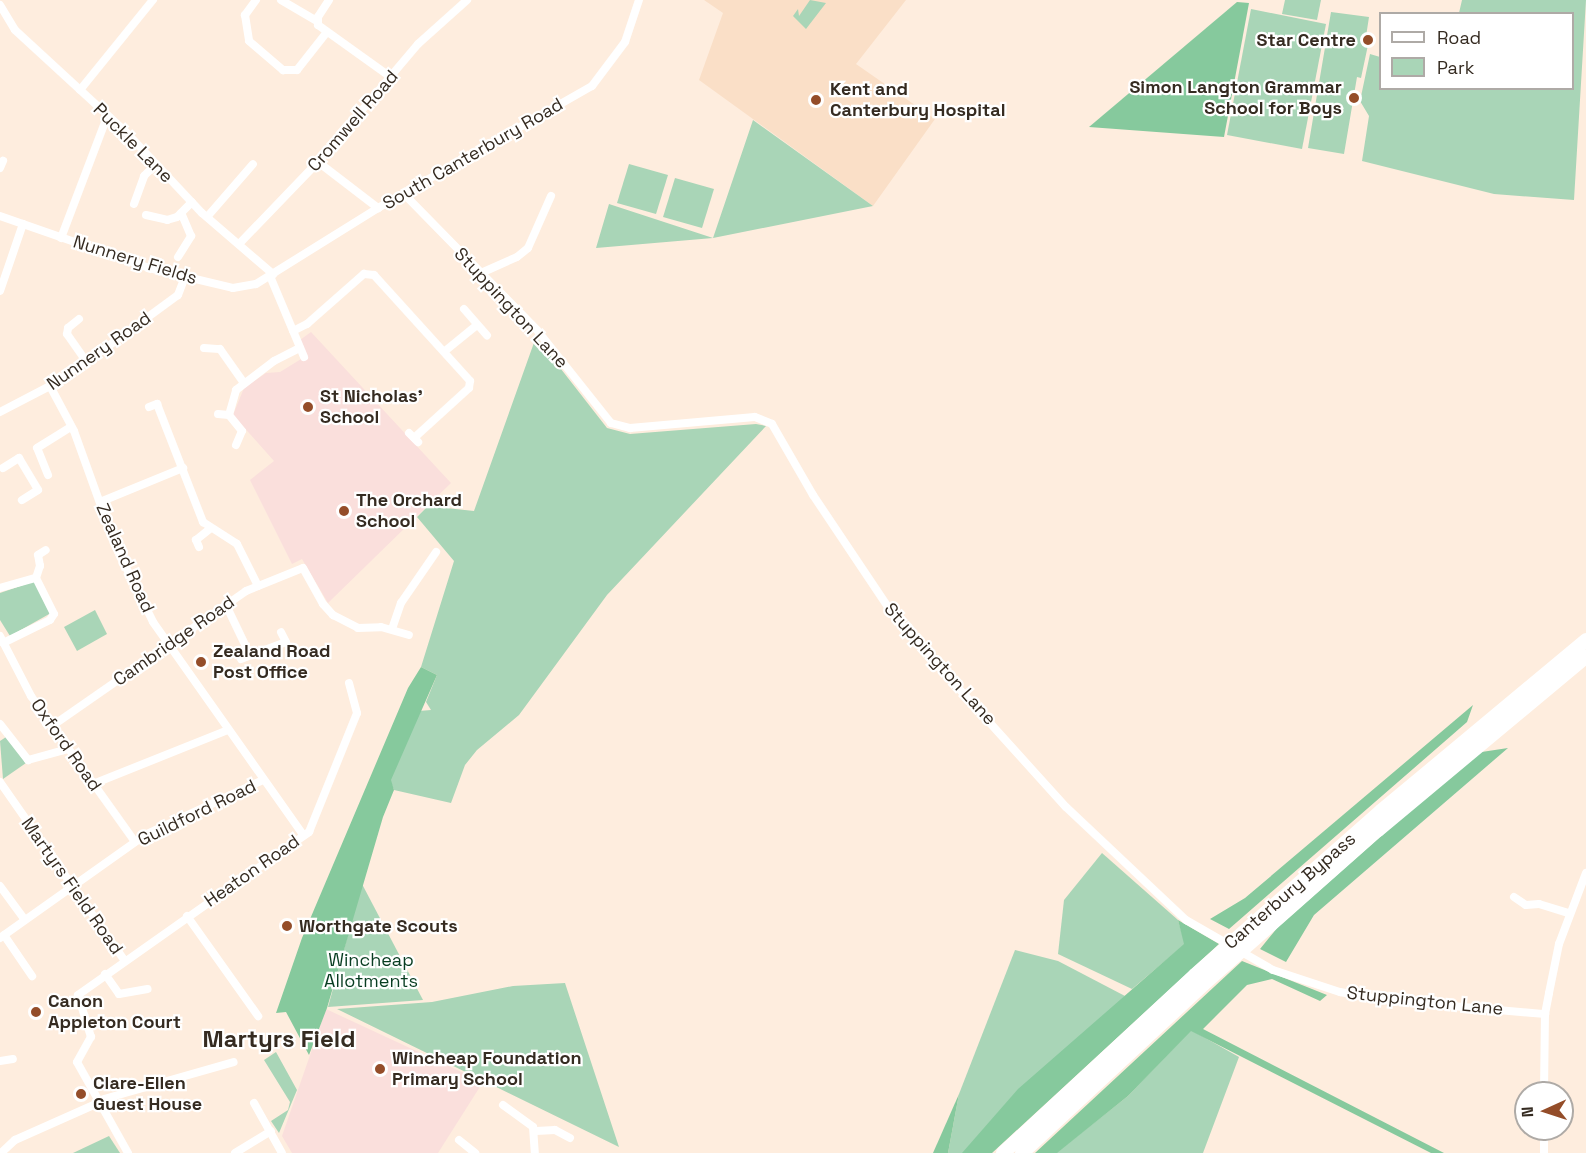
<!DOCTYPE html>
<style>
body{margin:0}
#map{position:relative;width:1586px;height:1153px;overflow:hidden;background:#feedde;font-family:"Space Grotesk",sans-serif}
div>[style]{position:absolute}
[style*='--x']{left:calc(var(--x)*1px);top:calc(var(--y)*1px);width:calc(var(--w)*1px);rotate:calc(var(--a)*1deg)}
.built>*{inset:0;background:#fadfc7}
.education>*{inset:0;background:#fadfdc}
.green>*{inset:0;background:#a9d5b7}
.forest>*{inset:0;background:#86c99d}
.minor>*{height:8px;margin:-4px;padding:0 4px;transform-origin:4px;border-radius:4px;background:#fff}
.trunk>*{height:14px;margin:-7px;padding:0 7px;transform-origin:7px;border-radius:7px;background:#fff}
.dots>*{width:16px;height:16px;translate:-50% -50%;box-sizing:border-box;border:3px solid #fff;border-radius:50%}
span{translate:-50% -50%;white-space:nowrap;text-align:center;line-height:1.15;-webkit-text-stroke:4.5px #fff;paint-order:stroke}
.poi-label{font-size:18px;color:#352b21;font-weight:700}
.right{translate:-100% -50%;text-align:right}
.left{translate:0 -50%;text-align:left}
.street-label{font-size:18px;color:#352b21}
.park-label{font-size:18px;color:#083d21}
.district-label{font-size:24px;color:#352b21;font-weight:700}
.legend{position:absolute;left:1379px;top:12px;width:195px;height:78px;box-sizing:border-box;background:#fff;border:2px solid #aeaaa6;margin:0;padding:8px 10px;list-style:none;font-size:18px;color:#352b21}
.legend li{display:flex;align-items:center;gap:12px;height:30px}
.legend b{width:30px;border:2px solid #aeaaa6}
.north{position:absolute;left:1514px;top:1081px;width:60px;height:60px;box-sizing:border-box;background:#fff;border:2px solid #aeaaa6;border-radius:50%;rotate:267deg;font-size:16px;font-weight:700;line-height:24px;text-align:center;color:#352b21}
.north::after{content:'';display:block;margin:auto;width:21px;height:27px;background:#944d29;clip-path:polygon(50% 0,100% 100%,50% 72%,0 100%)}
</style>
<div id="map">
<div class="built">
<div style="clip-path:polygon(704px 0,906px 0,856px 64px,935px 119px,873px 206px,699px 80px,723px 13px)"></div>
</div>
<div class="education">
<div style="clip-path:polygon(311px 332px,451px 483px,328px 603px,302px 559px,292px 564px,250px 480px,274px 461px,233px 415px,244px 388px,266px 373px,280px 372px,306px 356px,300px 340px)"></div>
<div style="clip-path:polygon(326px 1009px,483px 1082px,438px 1153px,292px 1153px,282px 1136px)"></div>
</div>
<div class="green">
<div style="clip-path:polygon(810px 0,826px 3px,806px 29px,793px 16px,798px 9px,799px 16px)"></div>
<div style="clip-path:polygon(1285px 0,1321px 0,1317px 20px,1282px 14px)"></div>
<div style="clip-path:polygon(1462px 0,1586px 0,1574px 200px,1494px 194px,1362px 161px,1369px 116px,1360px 101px,1370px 54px,1380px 57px,1380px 88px,1572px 88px,1572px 14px,1459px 13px)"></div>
<div style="clip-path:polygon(1251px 9px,1326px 24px,1302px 149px,1227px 135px)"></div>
<div style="clip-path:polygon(1331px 12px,1369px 17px,1365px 43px,1368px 45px,1361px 78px,1357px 77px,1344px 154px,1308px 148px)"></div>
<div style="clip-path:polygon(753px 120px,873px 206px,713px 238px,596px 248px,609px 204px,713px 238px)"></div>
<div style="clip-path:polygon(629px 164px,668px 175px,656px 214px,617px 203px)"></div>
<div style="clip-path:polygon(675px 178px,714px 189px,702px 228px,663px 217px)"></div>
<div style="clip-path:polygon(536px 337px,607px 428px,630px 434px,756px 424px,766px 426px,607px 595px,519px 715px,477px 750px,465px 765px,451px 803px,394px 790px,390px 780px,419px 711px,431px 710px,426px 702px,437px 675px,421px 667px,454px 561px,417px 517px,428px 506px,474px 511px)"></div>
<div style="clip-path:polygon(35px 581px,51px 613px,10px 636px,0 620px,0 593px)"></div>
<div style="clip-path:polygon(95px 610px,107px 634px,77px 651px,64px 627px)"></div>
<div style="clip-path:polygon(6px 737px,26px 763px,3px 779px,0 741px)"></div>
<div style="clip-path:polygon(1102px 853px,1178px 920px,1185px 944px,1132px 989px,1058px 954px,1064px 900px)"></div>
<div style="clip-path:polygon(362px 884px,423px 1000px,328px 1007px)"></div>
<div style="clip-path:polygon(1015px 950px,1058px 961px,1125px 996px,964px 1153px,948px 1153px,959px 1094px)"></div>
<div style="clip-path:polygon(565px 983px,619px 1147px,337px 1009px,432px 1002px,513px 986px)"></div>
<div style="clip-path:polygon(1191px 1030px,1239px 1057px,1203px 1153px,1056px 1153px,1128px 1096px)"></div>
<div style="clip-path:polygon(276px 1052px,297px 1090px,279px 1133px,271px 1121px,288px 1110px,290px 1102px,264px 1060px)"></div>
<div style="clip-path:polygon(109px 1136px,120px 1153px,73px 1153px)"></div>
</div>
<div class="forest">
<div style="clip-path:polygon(1237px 2px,1249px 3px,1224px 137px,1089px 127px)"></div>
<div style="clip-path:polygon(421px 667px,437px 675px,391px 780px,394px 790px,383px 817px,327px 1008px,309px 1055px,286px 1012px,276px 1013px,302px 938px,408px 688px)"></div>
<div style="clip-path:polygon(1473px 705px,1467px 722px,1229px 929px,1210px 919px,1245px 898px)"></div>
<div style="clip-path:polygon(1508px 748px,1314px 915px,1286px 962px,1260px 949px,1278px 927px,1475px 753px)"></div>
<div style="clip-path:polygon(1178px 920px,1219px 944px,992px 1153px,962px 1153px,1018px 1089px,1184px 944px)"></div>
<div style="clip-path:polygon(1242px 961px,1327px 995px,1320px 1001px,1272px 979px,1247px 985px,1203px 1029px,1444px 1153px,1431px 1153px,1191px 1031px,1128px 1096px,1057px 1153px,1035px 1153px)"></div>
<div style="clip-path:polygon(959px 1094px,948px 1153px,933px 1153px)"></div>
</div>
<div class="minor">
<div style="--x:256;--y:0;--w:19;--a:126"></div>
<div style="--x:245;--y:15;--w:26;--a:81"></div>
<div style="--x:249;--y:41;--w:45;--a:40.5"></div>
<div style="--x:283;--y:70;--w:14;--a:0"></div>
<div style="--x:297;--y:70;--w:48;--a:-51.7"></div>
<div style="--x:281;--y:0;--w:42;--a:30.3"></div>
<div style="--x:329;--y:0;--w:20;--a:123"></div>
<div style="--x:318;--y:17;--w:8;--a:90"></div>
<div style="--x:318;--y:25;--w:91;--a:35.6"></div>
<div style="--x:0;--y:5;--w:29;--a:59"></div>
<div style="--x:15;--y:30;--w:149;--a:42.6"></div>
<div style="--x:125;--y:131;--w:112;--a:46.8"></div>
<div style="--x:202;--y:213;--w:94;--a:40.7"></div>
<div style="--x:80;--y:90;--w:116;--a:-51"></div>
<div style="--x:318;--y:162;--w:76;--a:37.5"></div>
<div style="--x:0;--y:168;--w:8;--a:-67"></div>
<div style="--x:404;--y:194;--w:190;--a:45.6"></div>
<div style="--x:537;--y:330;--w:119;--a:51.5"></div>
<div style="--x:611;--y:423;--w:20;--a:15"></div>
<div style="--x:630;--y:428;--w:125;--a:-5"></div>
<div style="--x:755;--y:417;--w:18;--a:22"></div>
<div style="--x:772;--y:424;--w:82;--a:60"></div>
<div style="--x:813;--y:495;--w:149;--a:56.2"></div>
<div style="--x:896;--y:619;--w:253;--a:47.9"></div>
<div style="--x:1066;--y:807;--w:165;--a:43.3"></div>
<div style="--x:1186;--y:920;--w:100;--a:29.9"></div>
<div style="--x:1273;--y:970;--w:71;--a:18.2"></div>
<div style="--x:1340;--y:992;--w:45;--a:10.3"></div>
<div style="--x:1384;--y:1000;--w:162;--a:5"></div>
<div style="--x:134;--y:204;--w:30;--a:-70"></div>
<div style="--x:144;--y:176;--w:17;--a:-45"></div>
<div style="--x:146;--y:215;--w:22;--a:13"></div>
<div style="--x:167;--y:220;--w:10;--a:-17"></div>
<div style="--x:177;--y:217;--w:21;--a:-45"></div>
<div style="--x:0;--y:216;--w:158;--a:19.2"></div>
<div style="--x:149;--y:268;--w:86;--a:13.4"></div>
<div style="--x:233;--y:288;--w:23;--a:-10"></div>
<div style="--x:256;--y:284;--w:144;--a:-31.9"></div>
<div style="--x:378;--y:208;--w:246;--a:-29.7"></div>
<div style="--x:592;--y:86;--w:55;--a:-53.1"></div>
<div style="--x:625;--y:42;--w:44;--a:-71.6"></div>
<div style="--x:207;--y:217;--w:70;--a:-49"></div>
<div style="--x:61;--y:238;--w:129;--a:-69.2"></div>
<div style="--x:239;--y:244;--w:114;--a:-46.1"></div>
<div style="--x:318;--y:162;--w:155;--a:-49.7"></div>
<div style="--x:418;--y:44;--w:66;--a:-41.9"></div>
<div style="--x:178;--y:257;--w:25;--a:-58"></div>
<div style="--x:191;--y:236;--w:25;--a:-113"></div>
<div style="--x:481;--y:273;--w:39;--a:-24"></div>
<div style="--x:517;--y:257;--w:14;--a:-39"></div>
<div style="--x:528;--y:248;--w:57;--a:-66.1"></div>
<div style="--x:270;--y:276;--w:88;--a:67.2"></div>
<div style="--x:0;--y:291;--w:71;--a:-71.1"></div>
<div style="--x:464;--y:309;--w:35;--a:49"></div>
<div style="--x:79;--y:319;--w:14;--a:141"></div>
<div style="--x:68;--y:328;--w:6;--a:99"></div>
<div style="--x:67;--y:334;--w:33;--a:55"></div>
<div style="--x:293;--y:331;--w:16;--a:-27"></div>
<div style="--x:307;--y:324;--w:76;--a:-41.3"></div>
<div style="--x:364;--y:274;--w:10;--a:6"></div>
<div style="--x:374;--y:275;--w:143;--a:47.8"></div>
<div style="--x:470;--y:381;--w:7;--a:98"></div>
<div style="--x:469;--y:388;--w:74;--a:137.7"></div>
<div style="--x:204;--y:348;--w:16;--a:4"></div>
<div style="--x:220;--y:349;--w:42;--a:54.8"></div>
<div style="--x:445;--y:351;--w:41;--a:-39.1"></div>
<div style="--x:50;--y:386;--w:51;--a:61.9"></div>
<div style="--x:74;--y:431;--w:121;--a:70.2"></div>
<div style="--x:115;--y:545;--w:86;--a:63.7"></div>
<div style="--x:153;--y:622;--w:261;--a:54.8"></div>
<div style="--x:149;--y:407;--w:9;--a:-21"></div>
<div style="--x:157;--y:404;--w:127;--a:68.7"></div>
<div style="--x:203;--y:522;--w:40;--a:32.9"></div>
<div style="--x:237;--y:544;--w:47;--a:63.4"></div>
<div style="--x:0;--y:412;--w:56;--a:-27.5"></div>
<div style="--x:50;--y:386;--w:64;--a:-34.2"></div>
<div style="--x:103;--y:350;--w:93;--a:-36.3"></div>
<div style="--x:178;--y:295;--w:19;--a:-69"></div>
<div style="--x:218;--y:414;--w:11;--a:5"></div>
<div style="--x:409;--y:433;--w:13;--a:45"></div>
<div style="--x:236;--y:445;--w:15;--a:-67"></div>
<div style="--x:242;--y:431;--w:21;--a:-129"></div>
<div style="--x:229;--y:415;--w:26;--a:-74"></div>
<div style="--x:236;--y:390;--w:48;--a:-37.3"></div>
<div style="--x:274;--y:361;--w:29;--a:-27"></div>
<div style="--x:3;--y:468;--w:19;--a:-32"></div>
<div style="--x:19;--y:458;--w:37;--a:59"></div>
<div style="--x:38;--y:490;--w:19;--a:148"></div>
<div style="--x:48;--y:475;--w:29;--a:-112"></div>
<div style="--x:37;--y:448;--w:40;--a:-32"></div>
<div style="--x:100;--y:502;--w:90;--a:-22.3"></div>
<div style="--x:199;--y:547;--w:8;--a:-113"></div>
<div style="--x:196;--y:540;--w:19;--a:-39"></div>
<div style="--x:36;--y:578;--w:13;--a:-72"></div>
<div style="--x:40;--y:566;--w:11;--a:-100"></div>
<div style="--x:38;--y:555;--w:9;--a:-32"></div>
<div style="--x:0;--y:588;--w:37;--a:-16"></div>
<div style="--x:36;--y:578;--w:40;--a:63.4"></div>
<div style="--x:54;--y:614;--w:7;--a:124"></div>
<div style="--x:50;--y:620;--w:52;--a:153.9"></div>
<div style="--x:226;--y:605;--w:55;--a:64.4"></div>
<div style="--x:392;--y:629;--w:28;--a:-71"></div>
<div style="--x:401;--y:603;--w:62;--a:-55.5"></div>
<div style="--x:0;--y:636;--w:68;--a:62.7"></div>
<div style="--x:31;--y:696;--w:179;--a:54.5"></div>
<div style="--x:241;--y:659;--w:48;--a:-20.7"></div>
<div style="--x:286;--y:642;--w:11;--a:-117"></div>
<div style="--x:0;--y:724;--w:46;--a:52.1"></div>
<div style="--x:28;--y:760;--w:41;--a:-15.4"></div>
<div style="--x:52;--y:726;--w:236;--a:-34.8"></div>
<div style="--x:246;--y:591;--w:61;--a:-22"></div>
<div style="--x:303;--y:568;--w:41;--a:60.9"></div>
<div style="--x:323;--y:604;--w:15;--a:48"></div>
<div style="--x:333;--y:615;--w:28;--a:27"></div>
<div style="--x:358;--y:628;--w:23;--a:-2"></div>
<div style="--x:381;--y:627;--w:29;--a:16"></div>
<div style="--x:0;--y:782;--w:217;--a:55.1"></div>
<div style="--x:93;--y:784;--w:145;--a:-21.8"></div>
<div style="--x:0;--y:886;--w:42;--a:53.7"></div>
<div style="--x:1514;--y:897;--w:14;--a:34"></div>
<div style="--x:1526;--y:905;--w:13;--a:-4"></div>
<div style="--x:1539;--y:904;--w:31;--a:17"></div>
<div style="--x:187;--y:916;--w:123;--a:54.6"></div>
<div style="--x:4;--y:935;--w:50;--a:55.7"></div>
<div style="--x:0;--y:938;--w:178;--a:-35.4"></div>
<div style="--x:145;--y:835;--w:130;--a:-25"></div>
<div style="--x:105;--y:974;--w:24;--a:55"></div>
<div style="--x:119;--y:994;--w:29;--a:-10"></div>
<div style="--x:0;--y:1061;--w:13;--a:-9"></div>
<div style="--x:1544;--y:1093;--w:79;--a:-89.3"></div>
<div style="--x:1545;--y:1014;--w:21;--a:-79"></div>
<div style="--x:1549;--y:993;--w:50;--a:-78.5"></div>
<div style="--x:1559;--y:944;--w:76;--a:-69.2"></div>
<div style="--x:97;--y:1101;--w:142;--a:-15.9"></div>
<div style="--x:254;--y:1103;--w:57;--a:60.8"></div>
<div style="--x:503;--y:1105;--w:37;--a:36"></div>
<div style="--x:533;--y:1127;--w:26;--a:86"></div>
<div style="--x:1544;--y:1129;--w:24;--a:90"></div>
<div style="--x:536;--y:1131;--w:19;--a:-3"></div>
<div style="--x:555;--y:1130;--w:17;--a:28"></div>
<div style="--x:459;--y:1140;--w:21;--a:39"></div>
<div style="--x:1;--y:1153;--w:19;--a:-43"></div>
<div style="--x:15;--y:1140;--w:91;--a:-24"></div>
<div style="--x:128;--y:1153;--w:104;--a:-119.3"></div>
<div style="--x:77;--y:1062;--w:29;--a:-61"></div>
<div style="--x:91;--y:1037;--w:44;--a:-107.2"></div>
<div style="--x:78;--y:995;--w:283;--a:-35.2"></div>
<div style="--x:309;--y:832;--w:128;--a:-68"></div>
<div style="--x:357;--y:713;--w:31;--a:-105"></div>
<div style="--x:235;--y:1153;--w:42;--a:-31.4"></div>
</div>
<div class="trunk">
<div style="--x:1003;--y:1153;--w:262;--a:-42.8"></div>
<div style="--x:1195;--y:975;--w:248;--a:-41.4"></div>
<div style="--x:1381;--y:811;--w:267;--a:-39.8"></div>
<div style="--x:1022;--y:1153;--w:251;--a:-42.9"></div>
<div style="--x:1206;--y:982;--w:230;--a:-41.5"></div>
<div style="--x:1378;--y:830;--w:271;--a:-39.8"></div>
</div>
<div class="dots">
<div style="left:1368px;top:40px;background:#944d29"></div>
<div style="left:1354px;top:98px;background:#944d29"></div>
<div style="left:816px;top:100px;background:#944d29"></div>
<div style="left:308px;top:407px;background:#944d29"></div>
<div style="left:344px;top:511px;background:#944d29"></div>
<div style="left:201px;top:662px;background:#944d29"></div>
<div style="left:287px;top:926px;background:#944d29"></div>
<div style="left:36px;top:1012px;background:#944d29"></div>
<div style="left:380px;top:1069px;background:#944d29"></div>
<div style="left:81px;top:1094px;background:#944d29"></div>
</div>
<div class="poi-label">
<span class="right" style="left:1356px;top:40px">Star Centre</span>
<span class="right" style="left:1342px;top:98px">Simon Langton Grammar<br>School for Boys</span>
<span class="left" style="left:830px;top:100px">Kent and<br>Canterbury Hospital</span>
<span class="left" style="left:320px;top:407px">St Nicholas'<br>School</span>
<span class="left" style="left:356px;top:511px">The Orchard<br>School</span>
<span class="left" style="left:213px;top:662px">Zealand Road<br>Post Office</span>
<span class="left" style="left:299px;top:926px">Worthgate Scouts</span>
<span class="left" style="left:48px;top:1012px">Canon<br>Appleton Court</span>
<span class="left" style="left:392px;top:1069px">Wincheap Foundation<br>Primary School</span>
<span class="left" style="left:93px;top:1094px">Clare-Ellen<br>Guest House</span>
</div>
<div class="street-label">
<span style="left:353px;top:121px;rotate:-49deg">Cromwell Road</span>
<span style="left:133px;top:143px;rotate:45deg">Puckle Lane</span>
<span style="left:473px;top:154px;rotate:-30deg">South Canterbury Road</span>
<span style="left:135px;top:260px;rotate:17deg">Nunnery Fields</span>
<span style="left:511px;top:308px;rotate:47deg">Stuppington Lane</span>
<span style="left:99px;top:351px;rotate:-35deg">Nunnery Road</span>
<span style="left:125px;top:558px;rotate:66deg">Zealand Road</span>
<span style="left:174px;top:641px;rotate:-35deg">Cambridge Road</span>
<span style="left:940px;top:664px;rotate:48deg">Stuppington Lane</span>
<span style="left:66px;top:745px;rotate:55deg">Oxford Road</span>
<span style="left:197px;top:813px;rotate:-26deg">Guildford Road</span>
<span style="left:252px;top:871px;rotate:-35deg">Heaton Road</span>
<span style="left:72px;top:886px;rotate:55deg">Martyrs Field Road</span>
<span style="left:1290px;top:891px;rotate:-41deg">Canterbury Bypass</span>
<span style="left:1425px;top:1001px;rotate:6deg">Stuppington Lane</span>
</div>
<div class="park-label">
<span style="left:371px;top:971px">Wincheap<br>Allotments</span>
</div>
<div class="district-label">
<span style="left:279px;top:1039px">Martyrs Field</span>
</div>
<ul class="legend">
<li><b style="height:8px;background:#fff"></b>Road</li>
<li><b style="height:16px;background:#a9d5b7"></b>Park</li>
</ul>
<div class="north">N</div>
</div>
